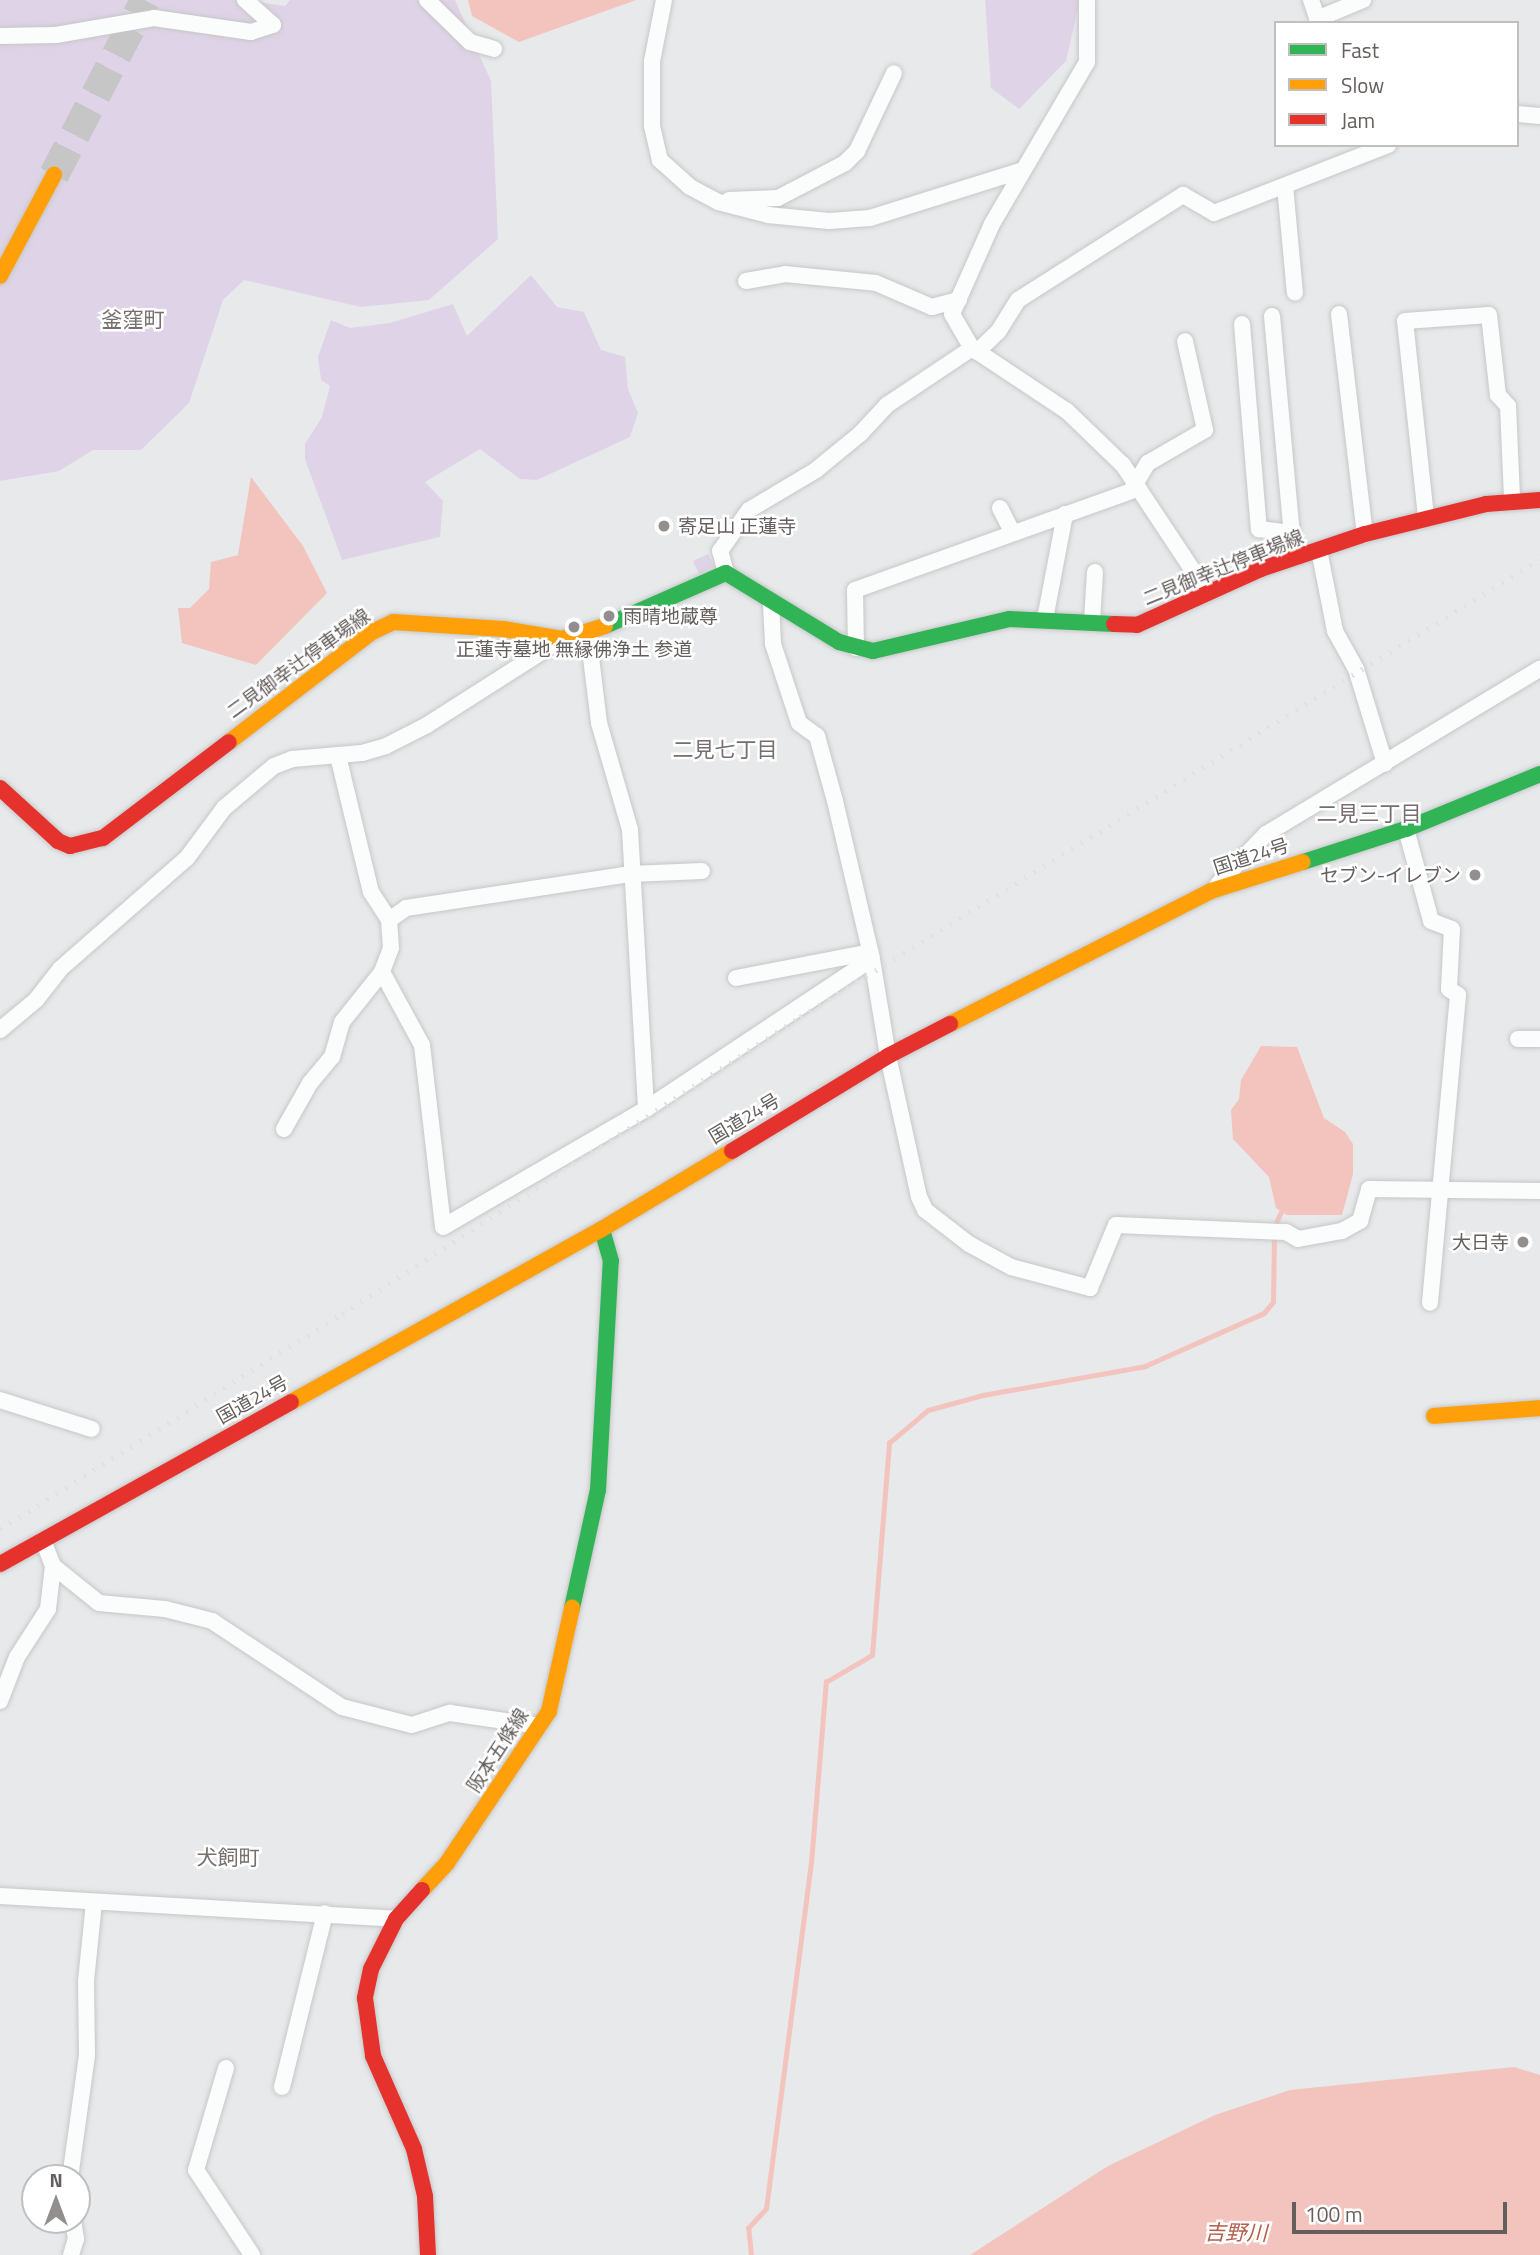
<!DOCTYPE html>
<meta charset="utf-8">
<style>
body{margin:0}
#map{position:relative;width:1540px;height:2255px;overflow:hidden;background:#e7e9eb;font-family:"Titillium Web","Noto Sans JP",sans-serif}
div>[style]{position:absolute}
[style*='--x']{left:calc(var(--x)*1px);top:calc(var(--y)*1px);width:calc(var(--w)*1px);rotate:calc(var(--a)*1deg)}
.green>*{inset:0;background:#dfd4e7}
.water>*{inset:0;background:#f3c4be}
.stream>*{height:4.5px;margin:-2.25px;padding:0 2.25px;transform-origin:2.25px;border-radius:2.25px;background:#f3c4be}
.highway-tunnel>*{height:30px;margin-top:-15px;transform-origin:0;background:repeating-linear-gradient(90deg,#c6c6c7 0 30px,transparent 0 45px)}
.roads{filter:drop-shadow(0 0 2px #c7c7c8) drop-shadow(0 0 2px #c7c7c8)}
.street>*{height:16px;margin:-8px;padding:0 8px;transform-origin:8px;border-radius:8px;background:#fbfcfc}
.fast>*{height:16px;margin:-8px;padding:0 8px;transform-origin:8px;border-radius:8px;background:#30b455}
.slow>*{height:16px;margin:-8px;padding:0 8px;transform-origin:8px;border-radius:8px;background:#ff9f0a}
.jam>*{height:16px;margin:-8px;padding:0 8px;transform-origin:8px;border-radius:8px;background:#e5322d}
.rail>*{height:4.5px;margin-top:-2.25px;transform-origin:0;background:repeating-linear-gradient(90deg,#e1e1e2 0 2px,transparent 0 11px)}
.dots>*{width:19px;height:19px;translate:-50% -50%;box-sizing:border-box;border:4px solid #fff;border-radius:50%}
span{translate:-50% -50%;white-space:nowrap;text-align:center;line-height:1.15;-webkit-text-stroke:5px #fff;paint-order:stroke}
.poi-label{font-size:19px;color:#645e5c}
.left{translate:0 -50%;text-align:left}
.right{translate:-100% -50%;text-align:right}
.street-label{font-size:19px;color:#645e5c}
.neighbourhood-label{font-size:21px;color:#766f6d}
.water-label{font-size:21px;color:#b1604c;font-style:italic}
.legend{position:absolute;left:1274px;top:21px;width:245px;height:126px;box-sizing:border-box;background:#fff;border:2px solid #c1bfbe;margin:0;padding:9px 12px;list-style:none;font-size:21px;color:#645e5c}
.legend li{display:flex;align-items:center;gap:14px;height:35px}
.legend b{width:35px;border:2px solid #c1bfbe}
.north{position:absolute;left:21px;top:2164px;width:70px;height:70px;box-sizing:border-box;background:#fff;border:2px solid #c1bfbe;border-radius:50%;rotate:0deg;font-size:19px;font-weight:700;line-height:28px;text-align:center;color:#645e5c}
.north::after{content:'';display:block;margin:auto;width:24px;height:32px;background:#928f8e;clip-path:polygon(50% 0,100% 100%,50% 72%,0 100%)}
.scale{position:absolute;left:1292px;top:2202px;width:215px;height:32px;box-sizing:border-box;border:4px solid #645e5c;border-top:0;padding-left:9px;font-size:21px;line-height:24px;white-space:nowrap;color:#645e5c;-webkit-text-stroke:5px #fff;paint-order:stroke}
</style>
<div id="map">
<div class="green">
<div style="clip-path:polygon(0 0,243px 0,285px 6px,290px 0,455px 0,491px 81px,498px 239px,429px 300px,361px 307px,244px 280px,223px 300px,189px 403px,141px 450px,93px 450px,59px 471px,0 481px)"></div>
<div style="clip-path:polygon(985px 0,1080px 0,1066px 61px,1019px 109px,991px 88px)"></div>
<div style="clip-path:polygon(531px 275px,557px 307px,584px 312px,601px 350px,625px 357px,628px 389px,638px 413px,630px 437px,537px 480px,520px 479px,480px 449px,425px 482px,443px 501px,440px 537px,342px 560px,305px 459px,305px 444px,322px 417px,330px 386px,321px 380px,318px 357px,331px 320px,350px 328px,390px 323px,453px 304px,467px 336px)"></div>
<div style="clip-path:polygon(708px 554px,714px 566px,699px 574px,693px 561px)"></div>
</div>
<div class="water">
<div style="clip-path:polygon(468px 0,636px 0,519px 42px,472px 16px)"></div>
<div style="clip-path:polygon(251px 477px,303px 546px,327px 593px,256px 665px,182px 643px,178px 608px,190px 608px,209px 589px,211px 562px,238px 555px)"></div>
<div style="clip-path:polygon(1261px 1046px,1297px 1047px,1324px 1118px,1345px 1132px,1353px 1144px,1353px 1174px,1342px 1215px,1287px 1215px,1276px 1208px,1269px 1177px,1233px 1139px,1231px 1110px,1239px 1099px,1241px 1080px)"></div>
<div style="clip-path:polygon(1514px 2067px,1540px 2075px,1540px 2255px,970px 2255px,1108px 2166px,1215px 2115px,1290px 2090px)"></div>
</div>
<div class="stream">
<div style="--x:1274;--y:1227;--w:23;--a:-65"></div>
<div style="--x:751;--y:2255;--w:27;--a:-96"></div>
<div style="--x:748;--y:2228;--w:26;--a:-47"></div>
<div style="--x:766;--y:2209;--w:349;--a:-82.6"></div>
<div style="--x:811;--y:1863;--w:182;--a:-85.3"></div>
<div style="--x:826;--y:1682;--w:53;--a:-30.4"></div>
<div style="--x:872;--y:1655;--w:213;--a:-85.4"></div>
<div style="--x:889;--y:1443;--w:51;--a:-40.2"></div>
<div style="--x:928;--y:1410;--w:57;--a:-15.3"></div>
<div style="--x:983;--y:1395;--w:165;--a:-10.1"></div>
<div style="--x:1145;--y:1366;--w:130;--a:-24"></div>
<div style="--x:1264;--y:1313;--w:14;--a:-51"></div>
<div style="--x:1273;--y:1302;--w:66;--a:-89.1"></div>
</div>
<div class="highway-tunnel">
<div style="--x:54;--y:175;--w:197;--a:-62.5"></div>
</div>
<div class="roads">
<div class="street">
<div style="--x:427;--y:0;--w:60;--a:44.3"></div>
<div style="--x:470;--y:42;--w:25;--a:16"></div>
<div style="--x:664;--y:0;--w:62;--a:101.1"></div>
<div style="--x:652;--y:61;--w:65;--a:90"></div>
<div style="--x:652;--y:126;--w:35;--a:77"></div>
<div style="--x:660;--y:160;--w:40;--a:42"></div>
<div style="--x:690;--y:187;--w:32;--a:28"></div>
<div style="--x:718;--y:202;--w:52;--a:14.6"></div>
<div style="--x:768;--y:215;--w:61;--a:5.6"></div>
<div style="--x:829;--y:221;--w:41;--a:-4.2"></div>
<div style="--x:870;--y:218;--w:160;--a:-17.4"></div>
<div style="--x:1087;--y:0;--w:62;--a:90"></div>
<div style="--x:1087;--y:62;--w:188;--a:120.4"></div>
<div style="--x:992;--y:224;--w:98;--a:114"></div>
<div style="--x:952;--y:314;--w:39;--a:60"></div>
<div style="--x:972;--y:348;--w:114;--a:33.6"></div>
<div style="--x:1067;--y:411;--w:78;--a:44"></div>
<div style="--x:1123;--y:465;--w:152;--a:56.5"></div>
<div style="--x:1311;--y:0;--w:24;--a:71"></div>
<div style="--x:1317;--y:19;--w:50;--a:-22.4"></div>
<div style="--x:0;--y:36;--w:56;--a:-1"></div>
<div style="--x:56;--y:35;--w:99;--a:-9.8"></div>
<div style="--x:154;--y:18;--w:98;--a:8.2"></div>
<div style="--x:251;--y:32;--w:23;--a:-18"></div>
<div style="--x:273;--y:25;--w:38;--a:-138"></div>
<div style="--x:1517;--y:114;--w:23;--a:5"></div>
<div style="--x:1285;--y:186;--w:107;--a:84.7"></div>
<div style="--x:729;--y:200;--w:49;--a:-2.3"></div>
<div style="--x:778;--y:198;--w:76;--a:-27.6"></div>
<div style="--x:845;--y:163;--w:17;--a:-45"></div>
<div style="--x:857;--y:151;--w:86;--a:-64.6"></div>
<div style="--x:746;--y:281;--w:40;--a:-10"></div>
<div style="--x:785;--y:274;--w:91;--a:5.6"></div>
<div style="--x:876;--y:283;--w:61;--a:23.2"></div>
<div style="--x:932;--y:307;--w:28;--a:-15"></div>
<div style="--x:1339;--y:314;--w:222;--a:83.3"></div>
<div style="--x:1272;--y:316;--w:243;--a:84.8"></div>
<div style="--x:1242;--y:324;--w:206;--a:85.3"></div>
<div style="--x:1259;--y:529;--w:32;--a:7"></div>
<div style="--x:977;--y:352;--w:29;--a:-44"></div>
<div style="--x:998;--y:332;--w:38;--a:-58"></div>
<div style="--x:1018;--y:300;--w:196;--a:-32.5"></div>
<div style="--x:1183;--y:195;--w:36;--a:30"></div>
<div style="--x:1214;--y:213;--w:187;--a:-21.3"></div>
<div style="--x:1000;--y:508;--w:27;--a:63"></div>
<div style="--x:1426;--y:517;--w:197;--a:-96.1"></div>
<div style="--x:1405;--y:321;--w:84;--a:-4.1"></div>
<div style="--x:1489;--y:315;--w:81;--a:83.6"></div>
<div style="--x:1498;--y:395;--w:15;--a:48"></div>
<div style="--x:1508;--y:406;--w:93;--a:87.5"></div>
<div style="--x:1319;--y:550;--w:83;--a:78.8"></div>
<div style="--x:1335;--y:631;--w:43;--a:61.1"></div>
<div style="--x:1356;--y:669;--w:99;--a:73"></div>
<div style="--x:726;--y:573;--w:23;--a:-105"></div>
<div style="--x:720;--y:551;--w:50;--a:-54.7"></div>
<div style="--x:749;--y:510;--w:78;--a:-30.8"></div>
<div style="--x:816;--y:470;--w:57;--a:-39.3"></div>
<div style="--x:860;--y:434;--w:40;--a:-47"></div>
<div style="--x:887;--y:405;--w:102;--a:-33.8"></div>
<div style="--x:771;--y:604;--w:40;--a:87.1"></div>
<div style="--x:773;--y:644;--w:83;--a:71.8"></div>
<div style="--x:799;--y:723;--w:22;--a:36"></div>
<div style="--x:817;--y:736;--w:67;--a:74.5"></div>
<div style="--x:835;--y:801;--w:162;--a:76.8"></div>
<div style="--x:872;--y:959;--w:98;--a:80.6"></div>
<div style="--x:888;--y:1056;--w:144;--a:77.6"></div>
<div style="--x:919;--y:1197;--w:14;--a:65"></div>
<div style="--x:925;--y:1210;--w:56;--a:37.7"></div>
<div style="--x:969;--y:1244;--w:48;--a:28.7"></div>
<div style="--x:1011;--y:1267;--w:82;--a:14.9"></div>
<div style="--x:1090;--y:1288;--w:68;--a:-67.6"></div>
<div style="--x:1116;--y:1225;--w:170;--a:2.4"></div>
<div style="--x:1286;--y:1232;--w:14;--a:30"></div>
<div style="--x:1298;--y:1239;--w:45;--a:-10.3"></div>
<div style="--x:1342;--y:1231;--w:21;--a:-29"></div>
<div style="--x:1360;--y:1221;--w:33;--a:-74"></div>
<div style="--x:1369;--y:1189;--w:171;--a:0.7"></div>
<div style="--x:1045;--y:619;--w:107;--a:-79.2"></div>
<div style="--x:1092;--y:621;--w:49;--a:-86.5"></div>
<div style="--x:588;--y:633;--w:91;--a:83"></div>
<div style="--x:599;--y:723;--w:111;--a:73.8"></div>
<div style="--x:630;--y:830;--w:279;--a:86.7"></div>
<div style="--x:856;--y:648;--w:58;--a:-91"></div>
<div style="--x:855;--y:590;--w:293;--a:-19.7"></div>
<div style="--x:1131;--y:491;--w:33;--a:-59"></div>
<div style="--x:1148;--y:463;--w:66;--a:-30.1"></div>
<div style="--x:1205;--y:430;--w:91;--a:-102.7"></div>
<div style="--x:338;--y:756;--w:140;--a:76.4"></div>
<div style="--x:371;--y:892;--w:33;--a:57"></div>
<div style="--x:389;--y:920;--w:28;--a:86"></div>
<div style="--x:391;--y:948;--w:26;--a:111"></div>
<div style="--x:382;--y:972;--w:83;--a:61.3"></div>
<div style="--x:422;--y:1045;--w:183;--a:83.4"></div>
<div style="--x:443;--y:1227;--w:235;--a:-30.2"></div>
<div style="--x:646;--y:1109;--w:271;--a:-33.6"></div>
<div style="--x:1406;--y:829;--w:95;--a:74.8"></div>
<div style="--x:1431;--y:921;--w:22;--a:21"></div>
<div style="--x:1452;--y:929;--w:60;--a:92.9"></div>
<div style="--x:1449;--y:989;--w:11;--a:34"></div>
<div style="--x:1458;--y:995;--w:309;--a:95.2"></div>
<div style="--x:1218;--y:884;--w:69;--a:-46.2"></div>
<div style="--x:1266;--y:834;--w:320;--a:-31.1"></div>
<div style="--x:389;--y:920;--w:21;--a:-35"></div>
<div style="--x:406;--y:908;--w:228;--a:-8.6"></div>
<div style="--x:631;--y:874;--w:71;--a:-2.4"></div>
<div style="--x:736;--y:978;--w:137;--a:-10.9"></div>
<div style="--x:0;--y:1030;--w:47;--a:-39.8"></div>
<div style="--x:36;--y:1000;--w:39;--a:-52"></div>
<div style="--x:60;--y:969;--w:169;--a:-41.2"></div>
<div style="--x:187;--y:858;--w:62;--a:-53.5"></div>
<div style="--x:224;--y:808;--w:65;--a:-40"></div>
<div style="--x:274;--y:766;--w:19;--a:-21"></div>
<div style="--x:292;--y:759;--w:70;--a:-4.9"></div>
<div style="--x:362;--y:753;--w:25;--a:-16"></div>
<div style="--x:386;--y:746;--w:46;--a:-27.1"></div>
<div style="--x:427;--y:725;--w:160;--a:-32.5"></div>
<div style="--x:1518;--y:1039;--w:22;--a:0"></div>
<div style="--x:284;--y:1129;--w:53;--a:-60.5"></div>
<div style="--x:310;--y:1083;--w:34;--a:-50"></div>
<div style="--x:332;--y:1057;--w:36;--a:-74"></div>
<div style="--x:342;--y:1022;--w:64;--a:-51.3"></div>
<div style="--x:0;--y:1400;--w:96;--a:17.5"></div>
<div style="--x:43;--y:1540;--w:28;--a:69"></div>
<div style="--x:53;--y:1566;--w:59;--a:38.8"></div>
<div style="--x:99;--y:1603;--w:66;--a:5.2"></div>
<div style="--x:165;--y:1609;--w:49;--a:14.3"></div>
<div style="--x:212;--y:1621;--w:156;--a:33.5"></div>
<div style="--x:342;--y:1707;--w:72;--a:14.4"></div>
<div style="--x:412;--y:1725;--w:40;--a:-18"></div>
<div style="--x:450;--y:1713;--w:90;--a:8.3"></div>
<div style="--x:0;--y:1701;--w:47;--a:-68.9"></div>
<div style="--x:17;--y:1657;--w:57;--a:-57.1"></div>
<div style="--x:48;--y:1609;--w:43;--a:-83.4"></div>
<div style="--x:0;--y:1896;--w:397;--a:3.3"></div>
<div style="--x:226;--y:2068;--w:106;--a:106.4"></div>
<div style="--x:196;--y:2170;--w:102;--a:56.6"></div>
<div style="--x:282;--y:2087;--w:179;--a:-76.1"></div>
<div style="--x:70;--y:2178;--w:124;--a:-82.1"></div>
<div style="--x:87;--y:2055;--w:74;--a:-90.8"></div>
<div style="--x:86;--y:1981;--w:79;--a:-84.2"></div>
<div style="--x:71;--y:2255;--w:17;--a:-73"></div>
<div style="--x:76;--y:2239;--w:19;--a:-99"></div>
</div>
<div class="fast">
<div style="--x:605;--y:626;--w:132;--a:-23.7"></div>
<div style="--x:726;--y:573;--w:132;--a:31.4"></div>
<div style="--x:839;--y:642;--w:35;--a:15"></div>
<div style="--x:873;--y:651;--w:140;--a:-13.2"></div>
<div style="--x:1009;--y:619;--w:105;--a:2.7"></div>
<div style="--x:1303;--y:862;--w:108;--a:-17.8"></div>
<div style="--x:1406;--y:829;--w:145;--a:-22.3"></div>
<div style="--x:572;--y:1608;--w:121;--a:-77.6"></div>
<div style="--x:598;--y:1490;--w:229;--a:-86.8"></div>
<div style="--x:611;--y:1261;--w:33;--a:-106"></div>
</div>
<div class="slow">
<div style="--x:0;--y:276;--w:115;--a:-61.9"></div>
<div style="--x:229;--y:742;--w:180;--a:-37.6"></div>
<div style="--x:372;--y:632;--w:23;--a:-25"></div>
<div style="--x:393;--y:622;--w:110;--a:3.6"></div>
<div style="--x:503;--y:629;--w:60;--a:9.6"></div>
<div style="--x:562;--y:639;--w:45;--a:-16.8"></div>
<div style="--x:950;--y:1024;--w:293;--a:-27"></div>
<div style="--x:1211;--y:891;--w:96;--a:-17.5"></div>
<div style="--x:291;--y:1402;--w:356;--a:-29.1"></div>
<div style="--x:602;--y:1229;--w:152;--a:-31"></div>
<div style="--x:1434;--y:1416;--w:106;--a:-4.3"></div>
<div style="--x:422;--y:1890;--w:37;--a:-47"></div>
<div style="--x:447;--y:1863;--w:183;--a:-56.1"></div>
<div style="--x:549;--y:1711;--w:106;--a:-77.4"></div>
</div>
<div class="jam">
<div style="--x:1114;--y:624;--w:23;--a:2"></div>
<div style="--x:1137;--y:625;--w:136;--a:-24.3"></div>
<div style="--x:1261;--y:569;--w:110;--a:-18.6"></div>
<div style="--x:1365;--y:534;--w:125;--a:-13.9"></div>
<div style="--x:1486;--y:504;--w:54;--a:-4.2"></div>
<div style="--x:0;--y:788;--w:79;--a:42.4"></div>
<div style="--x:58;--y:841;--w:13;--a:23"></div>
<div style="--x:70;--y:846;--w:34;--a:-14"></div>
<div style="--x:103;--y:838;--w:158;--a:-37.3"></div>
<div style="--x:732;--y:1151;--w:183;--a:-31.3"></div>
<div style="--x:888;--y:1056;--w:70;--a:-27.3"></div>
<div style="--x:0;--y:1564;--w:333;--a:-29.1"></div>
<div style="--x:422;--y:1890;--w:39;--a:132"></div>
<div style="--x:396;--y:1919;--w:56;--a:116.6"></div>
<div style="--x:371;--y:1969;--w:30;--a:102"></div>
<div style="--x:365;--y:1998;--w:59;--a:82.1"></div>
<div style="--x:373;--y:2056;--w:102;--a:66.2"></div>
<div style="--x:414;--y:2149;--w:48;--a:76.8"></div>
<div style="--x:425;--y:2196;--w:59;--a:87.1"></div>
</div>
</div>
<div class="rail">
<div style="--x:0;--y:1529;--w:404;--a:-32.2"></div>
<div style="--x:342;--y:1314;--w:546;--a:-32.96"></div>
<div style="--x:800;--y:1017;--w:870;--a:-31.75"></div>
</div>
<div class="dots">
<div style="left:664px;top:526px;background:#928f8e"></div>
<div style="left:609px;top:616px;background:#928f8e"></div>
<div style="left:574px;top:627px;background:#928f8e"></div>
<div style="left:1475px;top:875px;background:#928f8e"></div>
<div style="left:1523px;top:1242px;background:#928f8e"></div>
</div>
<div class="poi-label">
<span class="left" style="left:678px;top:526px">寄足山 正蓮寺</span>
<span class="left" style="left:623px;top:616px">雨晴地蔵尊</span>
<span style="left:574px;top:649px">正蓮寺墓地 無縁佛浄土 参道</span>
<span class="right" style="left:1461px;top:875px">セブン-イレブン</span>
<span class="right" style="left:1509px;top:1242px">大日寺</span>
</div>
<div class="street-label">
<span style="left:1223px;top:567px;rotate:-22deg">二見御幸辻停車場線</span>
<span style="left:298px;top:663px;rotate:-36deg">二見御幸辻停車場線</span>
<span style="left:1251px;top:856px;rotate:-18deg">国道24号</span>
<span style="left:744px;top:1118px;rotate:-31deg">国道24号</span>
<span style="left:252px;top:1399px;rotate:-29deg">国道24号</span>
<span style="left:497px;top:1750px;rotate:-57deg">阪本五條線</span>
</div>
<div class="neighbourhood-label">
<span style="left:133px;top:319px">釜窪町</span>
<span style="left:725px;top:749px">二見七丁目</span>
<span style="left:1369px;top:813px">二見三丁目</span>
<span style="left:228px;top:1857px">犬飼町</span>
</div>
<div class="water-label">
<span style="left:1236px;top:2232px;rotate:1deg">吉野川</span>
</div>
<ul class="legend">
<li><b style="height:9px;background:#30b455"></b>Fast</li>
<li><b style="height:9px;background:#ff9f0a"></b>Slow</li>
<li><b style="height:9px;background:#e5322d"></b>Jam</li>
</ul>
<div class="north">N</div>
<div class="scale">100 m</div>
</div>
